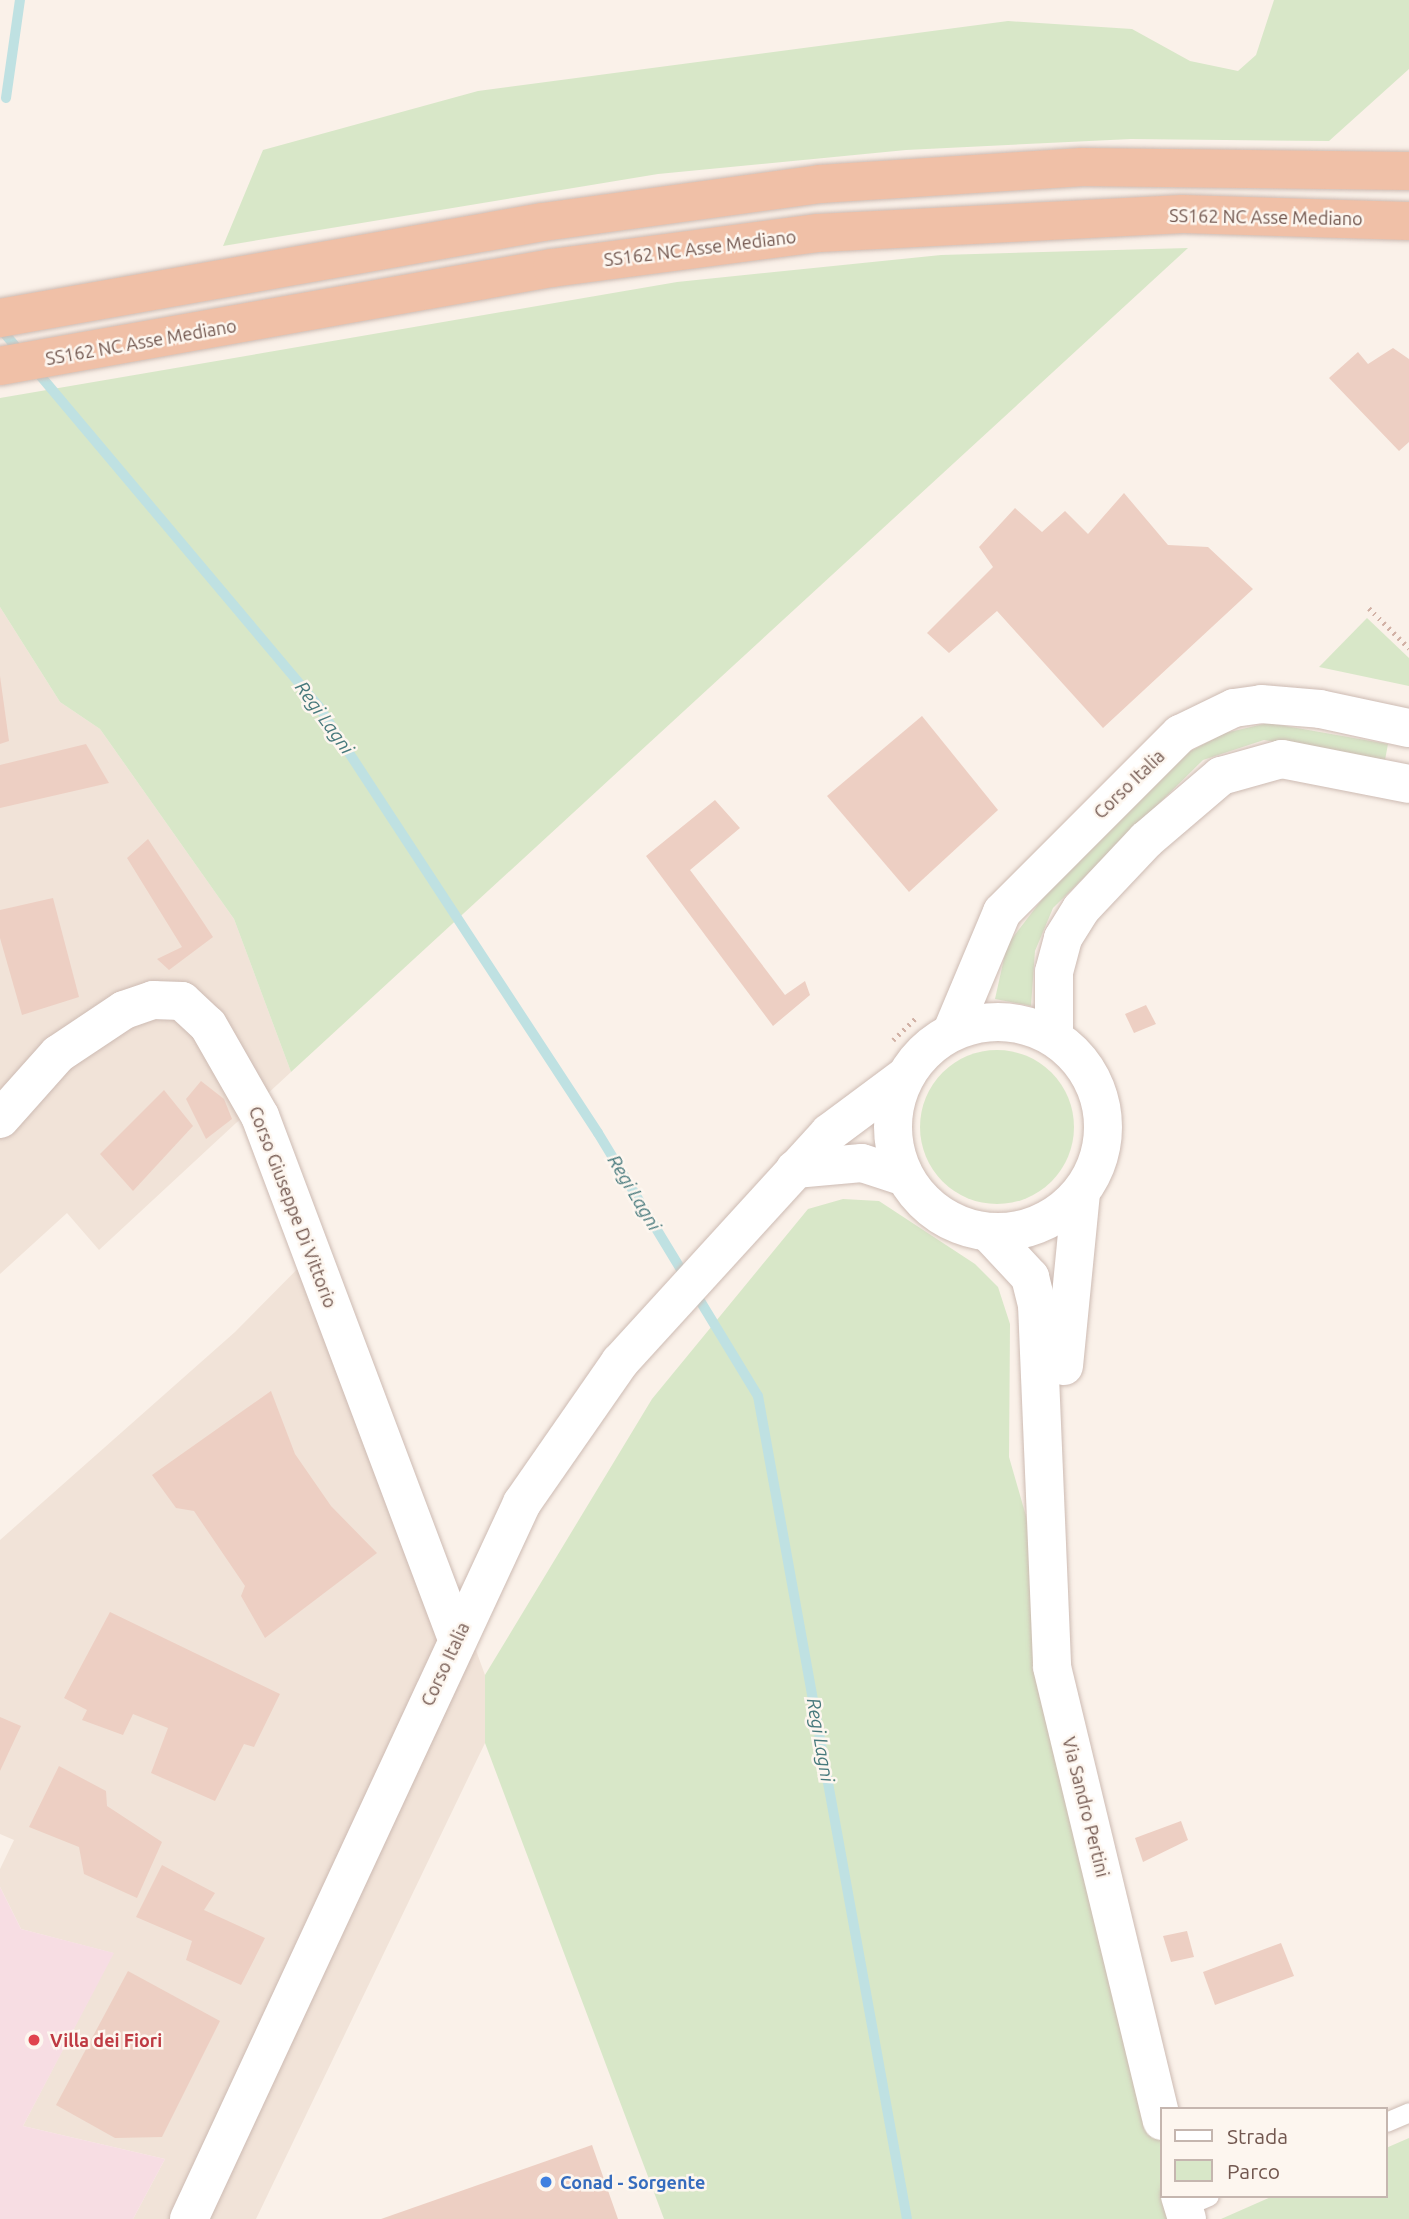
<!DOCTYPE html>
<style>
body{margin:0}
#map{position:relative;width:1409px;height:2219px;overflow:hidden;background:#faf1e9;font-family:Ubuntu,sans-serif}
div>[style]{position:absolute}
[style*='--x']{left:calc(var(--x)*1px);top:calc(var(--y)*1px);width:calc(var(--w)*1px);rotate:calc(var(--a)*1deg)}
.residential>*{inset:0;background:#f1e3d8}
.medical>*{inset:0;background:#f7dde3}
.green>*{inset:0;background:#d8e7c8}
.round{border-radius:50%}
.stream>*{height:10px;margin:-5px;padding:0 5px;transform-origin:5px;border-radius:5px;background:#bfe1e2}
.building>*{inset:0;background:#edcfc3}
.path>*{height:4.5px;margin-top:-2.25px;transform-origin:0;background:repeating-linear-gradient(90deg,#d2b2a6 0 2px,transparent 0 7px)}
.roads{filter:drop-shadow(0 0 2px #cdbbb3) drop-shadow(0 0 2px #cdbbb3)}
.service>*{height:19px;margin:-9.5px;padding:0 9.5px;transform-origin:9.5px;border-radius:9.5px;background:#fff}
.minor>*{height:38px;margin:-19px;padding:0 19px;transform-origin:19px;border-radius:19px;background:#fff}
.secondary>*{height:38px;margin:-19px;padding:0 19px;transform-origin:19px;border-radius:19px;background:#fff}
.secondary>.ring{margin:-19px;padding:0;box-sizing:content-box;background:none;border:38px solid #fff;border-radius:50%}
.trunk>*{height:38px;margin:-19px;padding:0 19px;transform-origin:19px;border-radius:19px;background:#f0c0a7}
.dots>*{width:19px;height:19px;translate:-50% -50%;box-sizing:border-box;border:4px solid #fdf6ef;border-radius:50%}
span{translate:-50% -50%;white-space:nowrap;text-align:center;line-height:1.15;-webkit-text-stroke:5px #fdf6ef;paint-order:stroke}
.street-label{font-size:18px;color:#72574f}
.health-label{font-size:18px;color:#be3a42;font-weight:700}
.left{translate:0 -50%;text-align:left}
.shop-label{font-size:18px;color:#366cbe;font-weight:700}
.water-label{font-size:19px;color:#47797c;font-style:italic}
.legend{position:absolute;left:1160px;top:2107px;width:228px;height:91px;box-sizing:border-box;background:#fdf6ef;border:2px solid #c5b6af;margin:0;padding:9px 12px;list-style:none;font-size:21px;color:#72574f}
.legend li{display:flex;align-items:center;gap:14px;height:35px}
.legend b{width:35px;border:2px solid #c5b6af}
</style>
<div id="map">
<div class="residential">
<div style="clip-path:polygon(0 607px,60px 702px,100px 729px,234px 919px,291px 1072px,99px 1250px,67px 1213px,0 1274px)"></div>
<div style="clip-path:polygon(326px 1240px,485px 1675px,485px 1743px,256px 2219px,133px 2219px,165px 2159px,23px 2126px,113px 1953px,21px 1929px,0 1887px,0 1869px,14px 1840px,0 1834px,0 1540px,235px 1332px)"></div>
</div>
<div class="medical">
<div style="clip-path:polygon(0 1887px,21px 1929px,114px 1953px,23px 2126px,165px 2159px,133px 2219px,0 2219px)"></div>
</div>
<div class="green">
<div style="clip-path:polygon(1274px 0,1409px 0,1409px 69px,1329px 141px,1131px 139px,906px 150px,658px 174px,223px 246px,263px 150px,478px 91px,1008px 21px,1132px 29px,1190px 61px,1238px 71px,1256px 55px)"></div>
<div style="clip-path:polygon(1188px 248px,291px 1072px,234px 919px,100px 729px,60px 702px,0 607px,0 398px,677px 282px,941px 255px)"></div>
<div style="clip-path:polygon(1367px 618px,1409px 658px,1409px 686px,1319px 667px)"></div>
<div style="clip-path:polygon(1268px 723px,1388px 744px,1385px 760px,1264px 740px,1203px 760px,1053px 908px,1035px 951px,1031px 1006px,995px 999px,1007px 945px,1050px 889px,1185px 754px,1225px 733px)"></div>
<div class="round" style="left:920px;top:1050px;width:154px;height:154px"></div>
<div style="clip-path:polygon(843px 1199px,879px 1201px,975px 1264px,998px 1287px,1010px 1324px,1009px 1457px,1026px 1516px,1046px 1663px,1162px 2145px,1162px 2196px,1181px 2219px,664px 2219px,485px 1743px,485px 1675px,652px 1399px,808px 1209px)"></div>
<div style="clip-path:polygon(1409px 2138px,1409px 2219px,1221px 2219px,1273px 2196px,1386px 2196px,1386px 2148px)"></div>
</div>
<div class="stream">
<div style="--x:6;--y:98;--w:99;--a:-81.9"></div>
<div style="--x:0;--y:328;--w:35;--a:50"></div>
<div style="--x:33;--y:367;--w:444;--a:49.9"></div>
<div style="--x:319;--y:707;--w:509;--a:56.78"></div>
<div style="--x:598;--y:1133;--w:308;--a:58.7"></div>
<div style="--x:758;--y:1396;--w:836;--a:79.74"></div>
</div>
<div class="building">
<div style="clip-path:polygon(1393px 348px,1409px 359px,1409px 442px,1399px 451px,1329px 378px,1358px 352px,1368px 364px)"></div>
<div style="clip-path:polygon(1124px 493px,1168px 545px,1208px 547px,1253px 589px,1103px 728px,997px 611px,949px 653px,927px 633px,993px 567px,979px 547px,1015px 508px,1042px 532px,1065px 511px,1088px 534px)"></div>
<div style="clip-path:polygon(0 676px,9px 741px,0 744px)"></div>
<div style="clip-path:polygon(922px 716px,998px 810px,909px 892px,827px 796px)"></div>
<div style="clip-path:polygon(86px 744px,109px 783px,0 808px,0 765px)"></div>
<div style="clip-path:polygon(715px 800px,740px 828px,690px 870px,785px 995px,805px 981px,810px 995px,773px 1026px,646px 856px)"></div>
<div style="clip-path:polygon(148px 839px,213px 937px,169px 970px,157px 959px,182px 947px,127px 858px)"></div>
<div style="clip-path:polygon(53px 898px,79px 997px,22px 1015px,0 938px,0 910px)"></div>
<div style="clip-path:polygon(1146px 1005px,1156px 1024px,1134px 1033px,1125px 1014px)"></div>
<div style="clip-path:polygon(201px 1081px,224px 1099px,232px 1119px,206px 1139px,186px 1099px)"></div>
<div style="clip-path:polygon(164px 1090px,193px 1126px,133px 1191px,100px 1154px)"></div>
<div style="clip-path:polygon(271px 1391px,295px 1454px,331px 1506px,377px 1553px,265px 1638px,241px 1596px,245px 1586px,194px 1511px,176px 1508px,152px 1475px)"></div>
<div style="clip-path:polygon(110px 1612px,280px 1694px,254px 1747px,244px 1744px,215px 1801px,151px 1773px,168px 1728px,133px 1714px,123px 1735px,82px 1720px,87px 1710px,64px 1698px)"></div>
<div style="clip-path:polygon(0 1717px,21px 1726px,0 1771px)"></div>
<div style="clip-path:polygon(59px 1766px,106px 1791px,107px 1806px,162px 1842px,137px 1898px,84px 1874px,79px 1847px,29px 1827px)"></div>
<div style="clip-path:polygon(1181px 1821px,1188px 1840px,1143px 1862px,1135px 1838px)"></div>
<div style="clip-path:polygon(162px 1865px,215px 1893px,204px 1910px,265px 1938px,241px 1985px,186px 1960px,192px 1941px,136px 1917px)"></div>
<div style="clip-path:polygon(1187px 1931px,1194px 1957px,1171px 1962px,1163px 1936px)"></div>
<div style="clip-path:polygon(1281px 1943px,1294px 1976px,1215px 2005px,1203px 1972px)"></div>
<div style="clip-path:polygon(128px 1971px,220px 2021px,162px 2137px,115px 2138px,56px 2105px)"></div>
<div style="clip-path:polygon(592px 2145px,618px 2219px,381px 2219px)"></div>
</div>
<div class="path">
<div style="--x:1369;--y:608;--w:57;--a:45"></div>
<div style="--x:893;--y:1040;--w:33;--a:-44"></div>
</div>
<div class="roads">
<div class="service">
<div style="--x:1386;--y:2122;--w:25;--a:-23"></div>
<div style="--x:1183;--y:2207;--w:28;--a:-23"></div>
</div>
<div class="minor">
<div style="--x:0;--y:1119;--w:87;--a:-48.3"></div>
<div style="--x:58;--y:1054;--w:79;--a:-33.7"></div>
<div style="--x:124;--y:1010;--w:31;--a:-19"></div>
<div style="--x:153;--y:1000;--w:29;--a:2"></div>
<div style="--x:182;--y:1001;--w:35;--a:43"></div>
<div style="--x:208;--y:1025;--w:105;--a:60.3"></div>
<div style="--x:260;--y:1116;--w:559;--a:69.36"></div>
<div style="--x:988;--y:1232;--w:62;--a:47"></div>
<div style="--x:1030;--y:1277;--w:29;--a:76"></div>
<div style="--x:1037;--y:1305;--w:362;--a:87.6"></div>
<div style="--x:1052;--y:1667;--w:467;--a:76.4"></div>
<div style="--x:1064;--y:1366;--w:174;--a:-84.4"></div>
<div style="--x:1180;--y:2196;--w:24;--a:73"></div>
</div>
<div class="secondary">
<div class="ring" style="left:893px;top:1022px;width:172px;height:172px"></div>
<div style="--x:952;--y:1031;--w:129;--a:-67.2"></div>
<div style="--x:1002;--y:912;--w:252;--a:-45"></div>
<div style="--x:1180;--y:734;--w:60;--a:-25.7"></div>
<div style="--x:1234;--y:708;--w:27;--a:-8"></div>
<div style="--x:1261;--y:704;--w:59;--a:4.8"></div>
<div style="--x:1320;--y:709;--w:91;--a:12.1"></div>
<div style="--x:1054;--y:1037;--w:65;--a:-90"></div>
<div style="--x:1054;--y:972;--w:35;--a:-75"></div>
<div style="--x:1063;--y:938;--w:34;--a:-58"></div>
<div style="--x:1081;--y:909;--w:95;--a:-46.7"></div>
<div style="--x:1146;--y:840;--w:99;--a:-40.5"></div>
<div style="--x:1221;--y:776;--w:63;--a:-15.6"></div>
<div style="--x:1282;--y:759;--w:129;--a:11.1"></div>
<div style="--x:795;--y:1169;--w:67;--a:-5.1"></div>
<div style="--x:862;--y:1163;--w:45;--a:18"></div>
<div style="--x:189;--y:2219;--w:790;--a:-65.06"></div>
<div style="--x:522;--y:1503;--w:172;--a:-55.2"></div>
<div style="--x:620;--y:1362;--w:310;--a:-47.6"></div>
<div style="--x:829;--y:1133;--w:94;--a:-36.7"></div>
</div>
<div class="trunk">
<div style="--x:0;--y:318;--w:551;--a:-10.03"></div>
<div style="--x:543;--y:222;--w:280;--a:-7.8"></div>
<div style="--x:820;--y:184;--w:263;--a:-3.7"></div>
<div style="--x:1082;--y:167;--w:327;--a:0.7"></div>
<div style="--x:0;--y:366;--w:561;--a:-10.07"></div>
<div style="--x:552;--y:268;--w:269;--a:-7.5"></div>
<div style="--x:819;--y:233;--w:364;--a:-3"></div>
<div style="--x:1183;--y:214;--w:226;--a:1.8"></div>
</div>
</div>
<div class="dots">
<div style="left:34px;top:2040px;background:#e0444e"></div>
<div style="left:546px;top:2182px;background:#3f7fe0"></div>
</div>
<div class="street-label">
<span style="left:1266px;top:217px;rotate:1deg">SS162 NC Asse Mediano</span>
<span style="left:700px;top:248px;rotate:-7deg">SS162 NC Asse Mediano</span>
<span style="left:141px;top:342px;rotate:-10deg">SS162 NC Asse Mediano</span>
<span style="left:1129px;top:784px;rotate:-44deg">Corso Italia</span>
<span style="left:293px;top:1207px;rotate:69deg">Corso Giuseppe Di Vittorio</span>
<span style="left:445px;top:1664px;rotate:-65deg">Corso Italia</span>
<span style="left:1086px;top:1807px;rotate:76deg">Via Sandro Pertini</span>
</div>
<div class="health-label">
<span class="left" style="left:50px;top:2040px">Villa dei Fiori</span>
</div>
<div class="shop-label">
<span class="left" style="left:560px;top:2182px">Conad - Sorgente</span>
</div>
<div class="water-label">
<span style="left:324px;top:718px;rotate:54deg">Regi Lagni</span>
<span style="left:634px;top:1193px;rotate:59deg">Regi Lagni</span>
<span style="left:820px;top:1740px;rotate:80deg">Regi Lagni</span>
</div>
<ul class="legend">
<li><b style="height:9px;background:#fff"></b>Strada</li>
<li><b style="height:19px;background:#d8e7c8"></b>Parco</li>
</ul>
</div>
